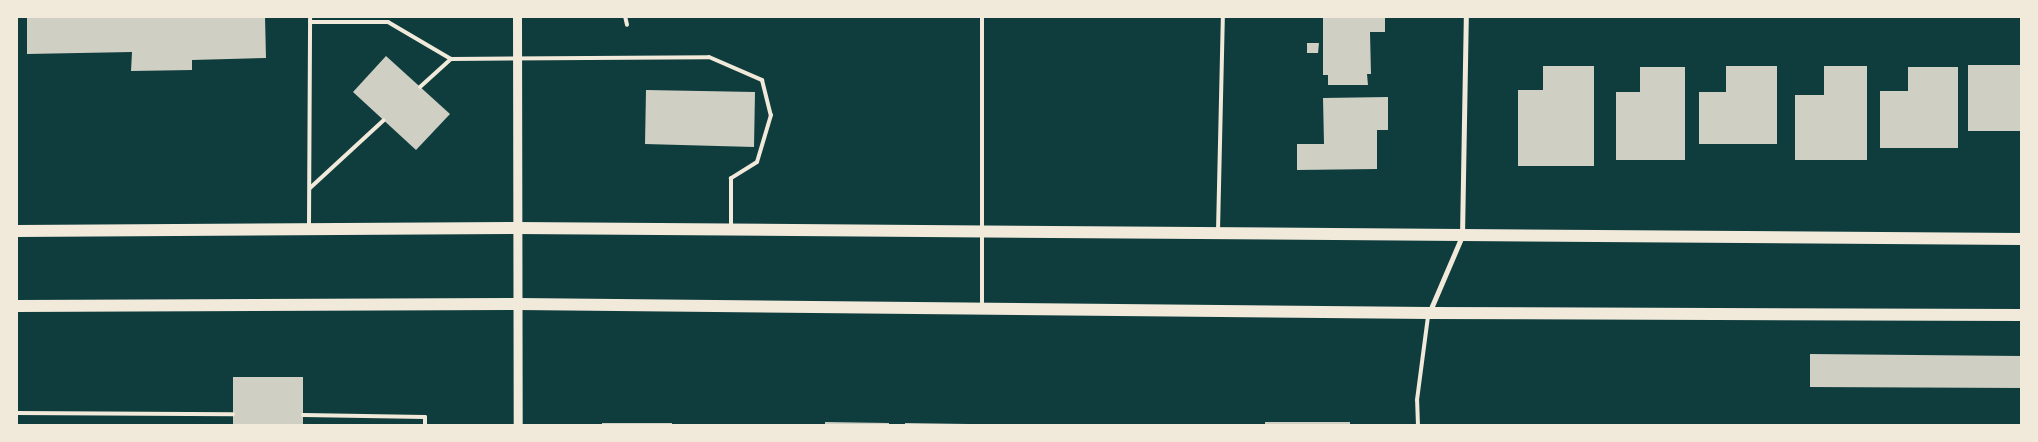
<!DOCTYPE html>
<style>
body{margin:0}
#map{position:relative;width:2038px;height:442px;overflow:hidden;background:#0f3d3e;font-family:"Public Sans",sans-serif}
div>[style]{position:absolute}
[style*='--x']{left:calc(var(--x)*1px);top:calc(var(--y)*1px);width:calc(var(--w)*1px);rotate:calc(var(--a)*1deg)}
.building>*{inset:0;background:#cfcfc3}
.service>*{height:4px;margin:-2px;padding:0 2px;transform-origin:2px;border-radius:2px;background:#f1e9da}
.minor>*{height:5px;margin:-2.5px;padding:0 2.5px;transform-origin:2.5px;border-radius:2.5px;background:#f1e9da}
.tertiary>*{height:9px;margin:-4.5px;padding:0 4.5px;transform-origin:4.5px;border-radius:4.5px;background:#f1e9da}
.primary>*{height:12px;margin:-6px;padding:0 6px;transform-origin:6px;border-radius:6px;background:#f1e9da}
span{translate:-50% -50%;white-space:nowrap;text-align:center;line-height:1.15;-webkit-text-stroke:4.5px #f1e9da;paint-order:stroke}
.frame{position:absolute;inset:0;border:18px solid #f1e9da;pointer-events:none}
</style>
<div id="map">
<div class="building">
<div style="clip-path:polygon(27px 16px,265px 16px,266px 58px,192px 60px,192px 70px,131px 71px,132px 52px,27px 54px)"></div>
<div style="clip-path:polygon(1323px 16px,1385px 16px,1385px 32px,1370px 32px,1371px 74px,1367px 74px,1368px 85px,1328px 85px,1328px 75px,1323px 75px)"></div>
<div style="clip-path:polygon(1307px 43px,1319px 43px,1318px 53px,1307px 53px)"></div>
<div style="clip-path:polygon(386px 56px,450px 114px,416px 150px,353px 92px)"></div>
<div style="clip-path:polygon(1968px 65px,2022px 65px,2022px 131px,1968px 131px)"></div>
<div style="clip-path:polygon(1543px 66px,1594px 66px,1594px 166px,1518px 166px,1518px 90px,1543px 90px)"></div>
<div style="clip-path:polygon(1726px 66px,1777px 66px,1777px 144px,1699px 144px,1699px 92px,1726px 92px)"></div>
<div style="clip-path:polygon(1824px 66px,1867px 66px,1867px 160px,1795px 160px,1795px 95px,1824px 95px)"></div>
<div style="clip-path:polygon(1640px 67px,1685px 67px,1685px 160px,1616px 160px,1616px 92px,1640px 92px)"></div>
<div style="clip-path:polygon(1908px 67px,1958px 67px,1958px 148px,1880px 148px,1880px 91px,1908px 91px)"></div>
<div style="clip-path:polygon(646px 90px,755px 92px,754px 147px,645px 144px)"></div>
<div style="clip-path:polygon(1388px 97px,1388px 130px,1377px 130px,1377px 169px,1297px 170px,1297px 144px,1324px 144px,1323px 98px)"></div>
<div style="clip-path:polygon(1810px 354px,2022px 356px,2022px 388px,1810px 387px)"></div>
<div style="clip-path:polygon(233px 377px,303px 377px,303px 426px,233px 426px)"></div>
<div style="clip-path:polygon(825px 422px,889px 423px,889px 426px,825px 426px)"></div>
<div style="clip-path:polygon(1265px 422px,1350px 422px,1350px 426px,1265px 426px)"></div>
<div style="clip-path:polygon(602px 423px,672px 423px,672px 426px,602px 426px)"></div>
<div style="clip-path:polygon(905px 423px,969px 424px,969px 426px,905px 426px)"></div>
</div>
<div class="service">
<div style="--x:625;--y:16;--w:9;--a:77"></div>
<div style="--x:310;--y:22;--w:78;--a:0"></div>
<div style="--x:388;--y:22;--w:73;--a:30.4"></div>
<div style="--x:420;--y:87;--w:42;--a:-42.1"></div>
<div style="--x:451;--y:59;--w:258;--a:-0.4"></div>
<div style="--x:709;--y:57;--w:58;--a:23.5"></div>
<div style="--x:762;--y:80;--w:36;--a:76"></div>
<div style="--x:771;--y:115;--w:49;--a:106.6"></div>
<div style="--x:757;--y:162;--w:31;--a:148"></div>
<div style="--x:731;--y:178;--w:50;--a:90"></div>
<div style="--x:310;--y:188;--w:100;--a:-42.6"></div>
<div style="--x:309;--y:226;--w:210;--a:-89.7"></div>
<div style="--x:1218;--y:231;--w:215;--a:-88.7"></div>
<div style="--x:982;--y:307;--w:291;--a:-90"></div>
<div style="--x:16;--y:413;--w:217;--a:0.3"></div>
<div style="--x:303;--y:415;--w:122;--a:0.9"></div>
<div style="--x:425;--y:417;--w:9;--a:90"></div>
<div style="--x:1418;--y:426;--w:26;--a:-92"></div>
<div style="--x:1417;--y:400;--w:85;--a:-82.5"></div>
</div>
<div class="minor">
<div style="--x:1429;--y:313;--w:84;--a:-66.8"></div>
<div style="--x:1462;--y:236;--w:220;--a:-89"></div>
</div>
<div class="tertiary">
<div style="--x:517;--y:16;--w:410;--a:89.9"></div>
</div>
<div class="primary">
<div style="--x:16;--y:231;--w:500;--a:-0.34"></div>
<div style="--x:516;--y:228;--w:1506;--a:0.42"></div>
<div style="--x:16;--y:306;--w:502;--a:-0.23"></div>
<div style="--x:518;--y:304;--w:911;--a:0.57"></div>
<div style="--x:1429;--y:313;--w:593;--a:0.19"></div>
</div>
<div class="frame"></div>
</div>
